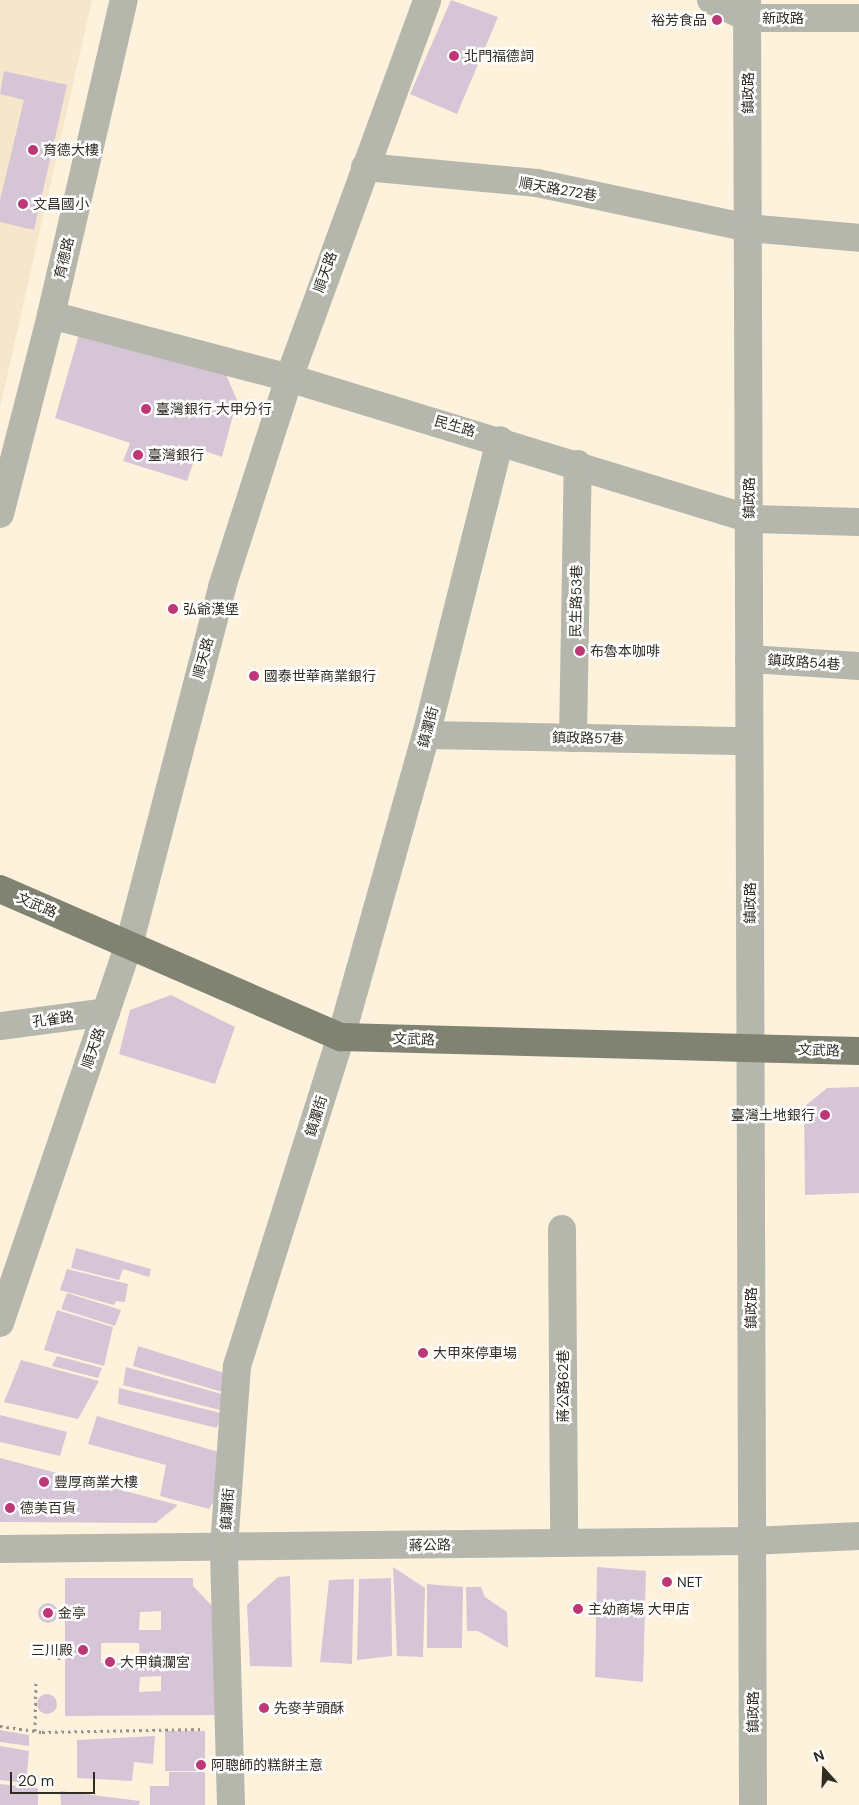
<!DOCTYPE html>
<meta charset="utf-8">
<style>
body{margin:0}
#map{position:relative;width:859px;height:1805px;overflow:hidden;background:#fff2dd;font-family:"DM Sans","Noto Sans TC",sans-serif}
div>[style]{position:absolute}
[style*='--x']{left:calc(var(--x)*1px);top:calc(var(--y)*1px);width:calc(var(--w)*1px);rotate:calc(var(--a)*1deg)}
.built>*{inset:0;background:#f6e6cb}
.building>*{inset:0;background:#d6c5d6}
.round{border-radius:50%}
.path>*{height:3px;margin-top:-1.5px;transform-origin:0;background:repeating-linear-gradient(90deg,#9a9183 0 2.5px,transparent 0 6.5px)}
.minor>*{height:28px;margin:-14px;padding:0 14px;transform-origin:14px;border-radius:14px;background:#b5b7ad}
.major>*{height:28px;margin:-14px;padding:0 14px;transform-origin:14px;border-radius:14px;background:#808371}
.dots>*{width:14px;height:14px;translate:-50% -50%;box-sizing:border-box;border:2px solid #fff;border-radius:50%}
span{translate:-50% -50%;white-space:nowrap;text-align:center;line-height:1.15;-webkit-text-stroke:5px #fff;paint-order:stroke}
.street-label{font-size:14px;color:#312d25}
.poi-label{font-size:14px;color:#312d25}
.right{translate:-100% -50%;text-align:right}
.left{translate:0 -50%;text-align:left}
.north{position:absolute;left:799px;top:1745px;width:50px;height:50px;-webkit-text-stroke:4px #fff;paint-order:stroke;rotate:340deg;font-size:14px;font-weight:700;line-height:20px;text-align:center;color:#312d25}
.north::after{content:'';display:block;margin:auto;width:18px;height:22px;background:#312d25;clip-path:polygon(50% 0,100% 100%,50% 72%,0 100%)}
.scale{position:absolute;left:10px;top:1772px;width:85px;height:22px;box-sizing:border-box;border:2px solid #312d25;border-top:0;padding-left:6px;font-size:15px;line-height:18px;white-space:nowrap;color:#312d25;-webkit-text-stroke:4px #fff;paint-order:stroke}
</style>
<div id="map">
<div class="built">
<div style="clip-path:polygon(0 0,92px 0,0 408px)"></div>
</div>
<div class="building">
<div style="clip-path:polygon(451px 0,498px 17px,457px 114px,410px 94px)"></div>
<div style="clip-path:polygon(4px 71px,67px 85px,34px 230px,0 222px,0 200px,24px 100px,0 94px)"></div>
<div style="clip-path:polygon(80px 331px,224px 370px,237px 400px,222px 457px,198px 449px,187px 481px,123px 461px,130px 443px,55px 418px)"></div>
<div style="clip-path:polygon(171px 995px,235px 1027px,215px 1084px,119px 1054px,130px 1010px)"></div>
<div style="clip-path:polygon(859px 1087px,859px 1193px,805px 1195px,804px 1107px,827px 1088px)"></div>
<div style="clip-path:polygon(76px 1248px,151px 1269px,149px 1277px,123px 1269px,119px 1280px,71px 1268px)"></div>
<div style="clip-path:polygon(67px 1269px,128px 1284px,125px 1302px,116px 1301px,114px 1305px,60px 1290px)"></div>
<div style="clip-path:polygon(67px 1293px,121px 1310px,115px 1326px,61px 1309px)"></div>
<div style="clip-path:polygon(57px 1310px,113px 1327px,104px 1366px,44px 1350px)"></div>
<div style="clip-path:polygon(138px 1346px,231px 1375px,226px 1393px,133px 1366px)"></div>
<div style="clip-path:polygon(57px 1356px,102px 1368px,98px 1378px,52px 1366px)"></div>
<div style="clip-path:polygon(21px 1360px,99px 1381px,78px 1419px,4px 1402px)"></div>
<div style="clip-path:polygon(126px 1367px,225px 1395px,220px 1410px,123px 1385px)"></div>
<div style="clip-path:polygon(119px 1388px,221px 1413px,217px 1428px,118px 1404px)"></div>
<div style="clip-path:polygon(0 1415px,67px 1432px,60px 1456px,0 1442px)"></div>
<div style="clip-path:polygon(97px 1416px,222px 1453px,217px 1496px,209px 1509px,160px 1496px,166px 1465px,88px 1444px)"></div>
<div style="clip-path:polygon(0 1458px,178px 1505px,156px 1523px,0 1522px)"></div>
<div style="clip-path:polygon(393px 1567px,425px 1588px,423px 1657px,397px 1656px)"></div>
<div style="clip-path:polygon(597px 1567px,646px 1571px,643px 1682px,595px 1677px)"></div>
<div style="clip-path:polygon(290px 1576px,292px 1667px,250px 1666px,247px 1605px,278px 1577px)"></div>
<div style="clip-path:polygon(evenodd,65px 1578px,193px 1578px,193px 1586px,215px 1609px,215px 1715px,65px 1716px,65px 1578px,161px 1611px,161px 1630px,139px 1630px,140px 1612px,161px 1611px,65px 1578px,101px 1643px,139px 1643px,140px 1663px,101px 1663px,101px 1643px,65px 1578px,161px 1676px,161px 1691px,139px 1692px,140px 1677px,161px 1676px)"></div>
<div style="clip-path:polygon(391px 1578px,392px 1656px,357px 1660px,359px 1579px)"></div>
<div style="clip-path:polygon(354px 1579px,352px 1664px,320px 1662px,329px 1580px)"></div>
<div style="clip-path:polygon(427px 1584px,463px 1587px,462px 1648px,427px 1648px)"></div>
<div style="clip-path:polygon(466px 1587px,481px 1587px,485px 1597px,507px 1612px,508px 1648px,478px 1631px,467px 1631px)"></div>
<div class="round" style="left:38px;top:1603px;width:20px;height:20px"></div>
<div class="round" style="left:37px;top:1694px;width:20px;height:20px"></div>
<div style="clip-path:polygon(0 1730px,29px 1735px,29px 1746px,0 1742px)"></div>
<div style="clip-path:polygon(165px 1731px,205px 1731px,205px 1771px,165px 1771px)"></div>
<div style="clip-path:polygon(155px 1736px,153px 1764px,134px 1762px,132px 1781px,77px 1778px,77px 1740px)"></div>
<div style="clip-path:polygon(0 1746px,29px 1751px,26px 1783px,0 1780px)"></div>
<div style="clip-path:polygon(169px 1772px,205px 1772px,205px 1805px,150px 1805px,150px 1786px,169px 1786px)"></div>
<div style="clip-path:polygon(0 1784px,38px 1788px,38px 1805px,0 1805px)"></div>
<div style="clip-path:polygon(60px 1791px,140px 1801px,139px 1805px,61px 1805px)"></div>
</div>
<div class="path">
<div style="--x:58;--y:1658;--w:7;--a:0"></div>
<div style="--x:0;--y:1726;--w:42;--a:8.1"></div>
<div style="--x:42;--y:1732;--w:160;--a:-1.1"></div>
<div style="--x:35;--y:1731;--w:50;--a:-88.9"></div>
</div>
<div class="minor">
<div style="--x:711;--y:0;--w:41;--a:25.9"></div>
<div style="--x:748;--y:18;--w:111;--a:0"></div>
<div style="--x:747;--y:0;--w:1805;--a:89.81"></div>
<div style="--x:365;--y:167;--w:173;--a:5.3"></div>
<div style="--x:537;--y:183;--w:216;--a:12"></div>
<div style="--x:748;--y:228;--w:111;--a:5.1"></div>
<div style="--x:51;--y:315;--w:246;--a:14.8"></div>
<div style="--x:289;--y:378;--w:481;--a:17"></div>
<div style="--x:749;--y:519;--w:110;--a:1.6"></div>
<div style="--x:0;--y:514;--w:205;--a:-75.6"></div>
<div style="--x:51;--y:315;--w:323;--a:-77"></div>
<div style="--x:749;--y:659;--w:110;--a:3.6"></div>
<div style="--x:426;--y:735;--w:323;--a:1.1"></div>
<div style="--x:573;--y:738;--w:274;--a:-89"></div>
<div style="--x:0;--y:1026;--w:107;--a:-7.5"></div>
<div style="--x:562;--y:1229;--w:314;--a:89.6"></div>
<div style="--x:0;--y:1323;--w:399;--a:-71.2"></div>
<div style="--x:129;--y:945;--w:370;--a:-75.4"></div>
<div style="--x:222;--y:587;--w:219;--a:-72.2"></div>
<div style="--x:289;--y:378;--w:402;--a:-69.9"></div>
<div style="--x:0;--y:1549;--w:751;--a:-0.61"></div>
<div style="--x:751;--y:1541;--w:108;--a:-2.7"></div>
<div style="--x:231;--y:1805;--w:258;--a:-91.6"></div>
<div style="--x:224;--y:1547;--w:181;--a:-85.9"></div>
<div style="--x:237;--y:1366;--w:345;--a:-72.5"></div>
<div style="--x:341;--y:1037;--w:314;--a:-74.3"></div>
<div style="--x:426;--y:735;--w:304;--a:-75.9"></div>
</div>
<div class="major">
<div style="--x:0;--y:889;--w:372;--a:23.5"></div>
<div style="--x:341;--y:1037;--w:518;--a:1.55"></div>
</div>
<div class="dots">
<div style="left:717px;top:20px;background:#be3777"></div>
<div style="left:454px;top:56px;background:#be3777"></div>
<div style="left:33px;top:150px;background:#be3777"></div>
<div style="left:23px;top:204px;background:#be3777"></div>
<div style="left:146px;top:409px;background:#be3777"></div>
<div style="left:138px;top:455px;background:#be3777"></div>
<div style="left:173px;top:609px;background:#be3777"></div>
<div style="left:580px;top:651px;background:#be3777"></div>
<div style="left:254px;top:676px;background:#be3777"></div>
<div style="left:825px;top:1115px;background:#be3777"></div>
<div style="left:423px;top:1353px;background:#be3777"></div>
<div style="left:44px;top:1482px;background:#be3777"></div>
<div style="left:10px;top:1508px;background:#be3777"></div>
<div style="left:667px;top:1582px;background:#be3777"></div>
<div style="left:578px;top:1609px;background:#be3777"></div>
<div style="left:48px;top:1613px;background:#be3777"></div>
<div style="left:83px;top:1650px;background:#be3777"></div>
<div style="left:110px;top:1662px;background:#be3777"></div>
<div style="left:264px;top:1708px;background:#be3777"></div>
<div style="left:201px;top:1765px;background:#be3777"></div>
</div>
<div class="street-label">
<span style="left:783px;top:18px">新政路</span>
<span style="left:748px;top:93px;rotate:-90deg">鎮政路</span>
<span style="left:558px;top:189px;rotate:10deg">順天路272巷</span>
<span style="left:64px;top:258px;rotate:-77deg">育德路</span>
<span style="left:325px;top:272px;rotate:-70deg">順天路</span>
<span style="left:455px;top:426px;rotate:16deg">民生路</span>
<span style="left:749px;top:498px;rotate:-90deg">鎮政路</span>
<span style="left:576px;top:601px;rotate:-89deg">民生路53巷</span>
<span style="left:203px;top:658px;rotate:-75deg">順天路</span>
<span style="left:804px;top:662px;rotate:4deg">鎮政路54巷</span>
<span style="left:428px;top:727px;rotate:-75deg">鎮瀾街</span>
<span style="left:588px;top:738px;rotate:1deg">鎮政路57巷</span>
<span style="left:750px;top:903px;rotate:-90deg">鎮政路</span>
<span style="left:37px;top:905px;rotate:23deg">文武路</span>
<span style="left:53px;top:1019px;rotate:-8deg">孔雀路</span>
<span style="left:414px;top:1039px;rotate:2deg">文武路</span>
<span style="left:93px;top:1048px;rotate:-71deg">順天路</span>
<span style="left:819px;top:1050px;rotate:2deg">文武路</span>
<span style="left:316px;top:1116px;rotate:-73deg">鎮瀾街</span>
<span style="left:751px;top:1308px;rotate:-90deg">鎮政路</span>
<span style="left:563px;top:1386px;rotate:-90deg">蔣公路62巷</span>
<span style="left:227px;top:1509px;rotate:-86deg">鎮瀾街</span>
<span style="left:430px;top:1545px;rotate:-1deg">蔣公路</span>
<span style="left:753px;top:1712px;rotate:-90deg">鎮政路</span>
</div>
<div class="poi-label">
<span class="right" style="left:707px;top:20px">裕芳食品</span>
<span class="left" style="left:464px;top:56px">北門福德詞</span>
<span class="left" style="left:43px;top:150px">育德大樓</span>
<span class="left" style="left:33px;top:204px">文昌國小</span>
<span class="left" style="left:156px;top:409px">臺灣銀行 大甲分行</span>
<span class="left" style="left:148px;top:455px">臺灣銀行</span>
<span class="left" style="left:183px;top:609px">弘爺漢堡</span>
<span class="left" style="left:590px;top:651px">布魯本咖啡</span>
<span class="left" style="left:264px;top:676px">國泰世華商業銀行</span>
<span class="right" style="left:815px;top:1115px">臺灣土地銀行</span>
<span class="left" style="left:433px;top:1353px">大甲來停車場</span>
<span class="left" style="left:54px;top:1482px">豐厚商業大樓</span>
<span class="left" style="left:20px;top:1508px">德美百貨</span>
<span class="left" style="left:677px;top:1582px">NET</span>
<span class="left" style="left:588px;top:1609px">主幼商場 大甲店</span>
<span class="left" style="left:58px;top:1613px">金亭</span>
<span class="right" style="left:73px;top:1650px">三川殿</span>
<span class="left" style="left:120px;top:1662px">大甲鎮瀾宮</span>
<span class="left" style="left:274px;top:1708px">先麥芋頭酥</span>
<span class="left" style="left:211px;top:1765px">阿聰師的糕餅主意</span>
</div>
<div class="north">N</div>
<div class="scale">20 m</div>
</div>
